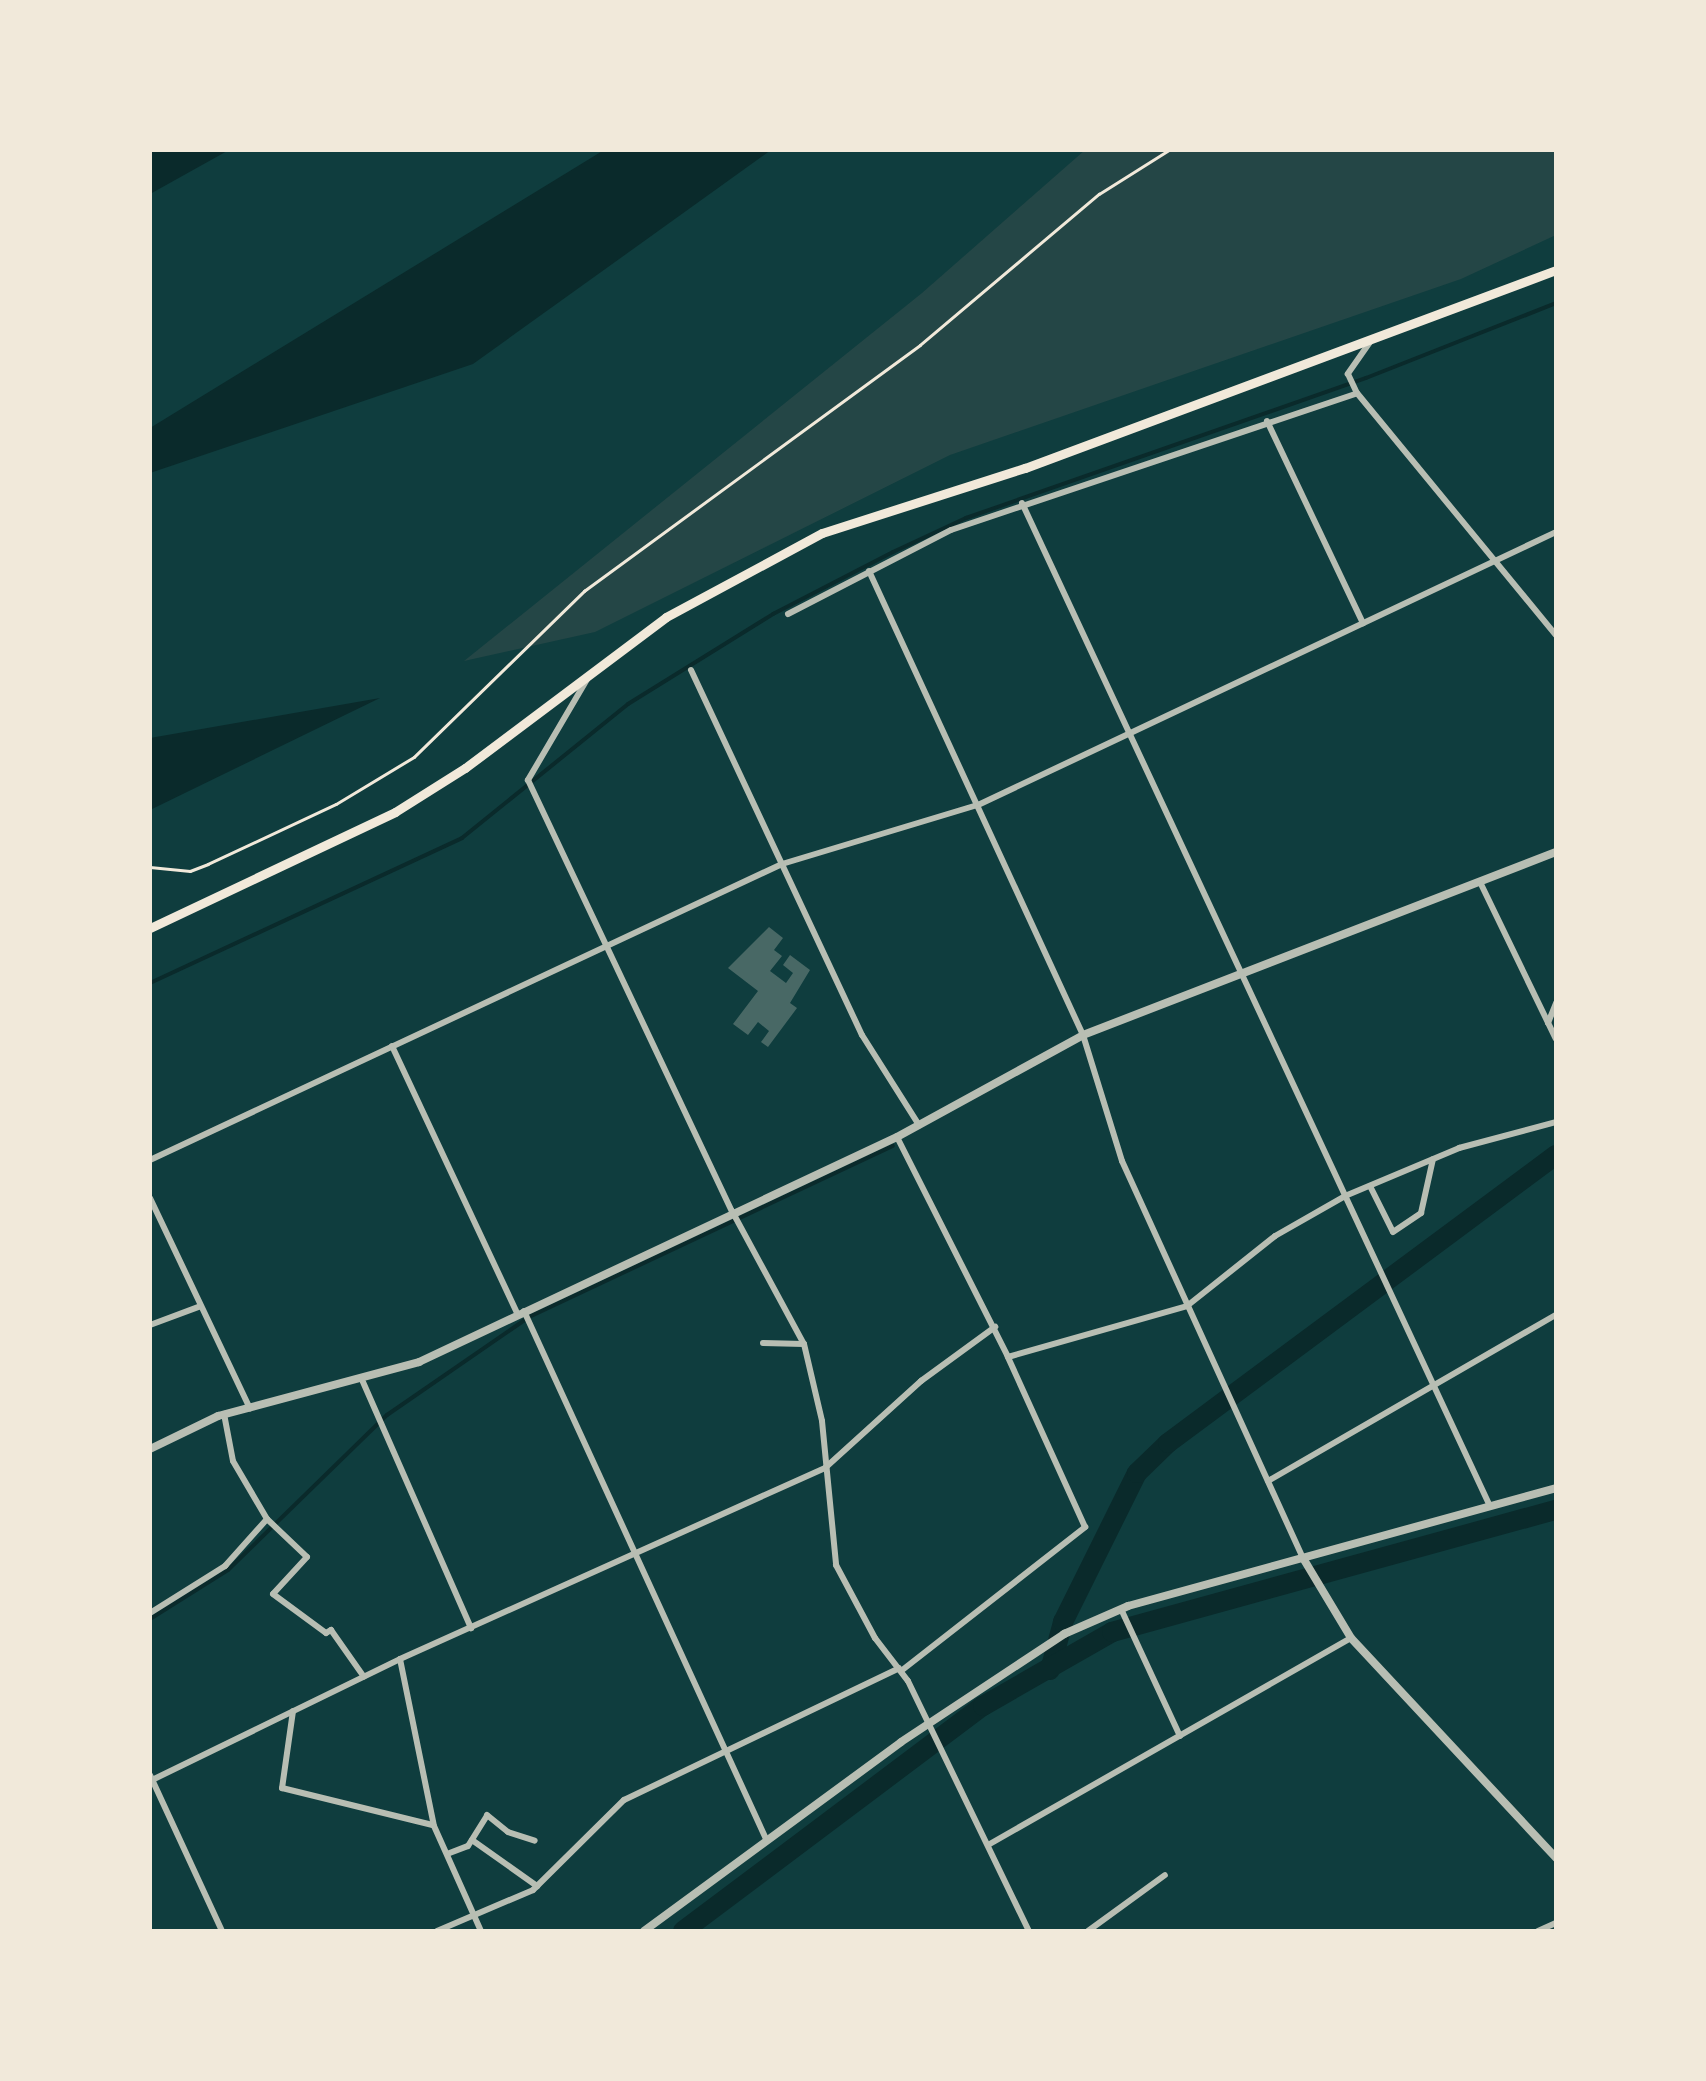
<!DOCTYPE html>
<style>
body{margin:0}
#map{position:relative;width:1706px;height:2081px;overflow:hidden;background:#0f3d3e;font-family:Cabin,sans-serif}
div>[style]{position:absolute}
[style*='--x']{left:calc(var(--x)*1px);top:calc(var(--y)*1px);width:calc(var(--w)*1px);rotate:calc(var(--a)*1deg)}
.green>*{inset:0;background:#244646}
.water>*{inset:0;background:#0a2a2b}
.stream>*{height:4px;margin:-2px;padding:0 2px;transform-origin:2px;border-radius:2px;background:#0a2a2b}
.river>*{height:20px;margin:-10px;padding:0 10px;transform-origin:10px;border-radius:10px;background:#0a2a2b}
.building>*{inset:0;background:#486865}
.path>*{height:2.5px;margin:-1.25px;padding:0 1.25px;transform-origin:1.25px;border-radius:1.25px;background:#f1e9da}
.minor>*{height:6px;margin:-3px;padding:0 3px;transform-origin:3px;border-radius:3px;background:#b8beb3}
.tertiary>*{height:8px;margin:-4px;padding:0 4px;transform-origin:4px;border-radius:4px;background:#b8beb3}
.secondary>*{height:9px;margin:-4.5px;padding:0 4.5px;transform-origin:4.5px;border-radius:4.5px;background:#f1e9da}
span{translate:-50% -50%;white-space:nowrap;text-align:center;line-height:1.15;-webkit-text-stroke:8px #f1e9da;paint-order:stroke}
.frame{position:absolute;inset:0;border:152px solid #f1e9da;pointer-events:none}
</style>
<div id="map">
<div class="green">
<div style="clip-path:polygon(1085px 150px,1556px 150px,1556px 235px,1461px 279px,950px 455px,595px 632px,464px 661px,922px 293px)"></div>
</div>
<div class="water">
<div style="clip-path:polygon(150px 150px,229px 150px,150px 194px)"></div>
<div style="clip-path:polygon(604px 150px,771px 150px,473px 364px,150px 473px,150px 428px)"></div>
<div style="clip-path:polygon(380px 698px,150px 810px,150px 738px)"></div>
</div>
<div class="stream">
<div style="--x:150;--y:983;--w:344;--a:-24.9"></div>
<div style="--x:462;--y:838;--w:213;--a:-38.9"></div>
<div style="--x:628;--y:704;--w:171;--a:-31.8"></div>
<div style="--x:773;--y:614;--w:135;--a:-27.3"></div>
<div style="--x:893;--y:552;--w:81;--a:-25"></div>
<div style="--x:966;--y:518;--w:424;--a:-19.3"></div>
<div style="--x:1366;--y:378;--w:204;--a:-21.5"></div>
<div style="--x:150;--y:1619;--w:92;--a:-32.1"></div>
<div style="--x:228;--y:1570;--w:222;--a:-44.3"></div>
<div style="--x:387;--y:1415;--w:173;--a:-34.6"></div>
<div style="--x:529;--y:1317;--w:402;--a:-25.2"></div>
</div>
<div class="river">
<div style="--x:1050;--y:1670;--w:50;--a:-74.8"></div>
<div style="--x:1063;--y:1622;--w:166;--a:-63.6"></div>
<div style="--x:1137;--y:1473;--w:43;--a:-44.1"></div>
<div style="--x:1168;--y:1443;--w:483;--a:-36.6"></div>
<div style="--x:683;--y:1931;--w:375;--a:-36.9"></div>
<div style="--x:983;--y:1706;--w:149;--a:-29.8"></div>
<div style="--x:1112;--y:1632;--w:460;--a:-15.4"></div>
</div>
<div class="building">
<div style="clip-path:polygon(769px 927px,783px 938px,774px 950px,782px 956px,770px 971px,786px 983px,793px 973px,783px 965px,790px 955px,810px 970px,790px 1003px,797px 1008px,768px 1047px,761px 1042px,769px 1031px,758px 1022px,748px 1035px,733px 1024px,758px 991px,728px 968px)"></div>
</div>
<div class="path">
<div style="--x:150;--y:867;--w:40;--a:5.7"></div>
<div style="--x:190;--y:871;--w:19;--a:-21"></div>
<div style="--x:208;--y:864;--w:141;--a:-25.1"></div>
<div style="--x:336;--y:804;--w:91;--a:-31.1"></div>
<div style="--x:414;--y:757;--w:238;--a:-44.3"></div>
<div style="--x:584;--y:591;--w:416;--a:-36.2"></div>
<div style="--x:920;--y:345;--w:234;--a:-40.2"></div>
<div style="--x:1099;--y:194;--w:83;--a:-32.2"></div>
</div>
<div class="minor">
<div style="--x:1370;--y:342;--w:39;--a:125"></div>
<div style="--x:1348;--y:374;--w:21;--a:65"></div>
<div style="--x:1357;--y:393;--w:313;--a:50.6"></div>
<div style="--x:1267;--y:421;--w:224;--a:64.6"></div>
<div style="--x:1022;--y:503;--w:1107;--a:64.99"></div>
<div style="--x:869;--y:571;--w:511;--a:65.24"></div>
<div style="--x:1083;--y:1035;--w:132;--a:72.8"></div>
<div style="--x:1122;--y:1161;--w:436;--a:65.5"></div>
<div style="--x:788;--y:614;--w:183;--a:-27.3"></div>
<div style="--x:951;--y:530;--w:428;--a:-18.6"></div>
<div style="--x:691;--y:670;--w:403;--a:64.9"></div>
<div style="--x:862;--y:1035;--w:107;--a:57.7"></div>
<div style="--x:589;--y:676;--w:121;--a:120.4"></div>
<div style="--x:528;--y:780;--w:477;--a:64.7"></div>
<div style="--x:732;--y:1211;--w:151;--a:61.6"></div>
<div style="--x:804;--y:1344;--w:79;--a:76.8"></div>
<div style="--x:822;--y:1421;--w:145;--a:84.4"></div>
<div style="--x:836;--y:1565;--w:83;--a:61.9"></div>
<div style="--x:875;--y:1638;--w:54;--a:52.5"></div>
<div style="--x:908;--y:1681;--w:278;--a:64.2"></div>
<div style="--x:1480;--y:882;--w:174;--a:64.2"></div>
<div style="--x:1548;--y:1023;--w:22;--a:-68"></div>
<div style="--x:392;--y:1046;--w:297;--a:64.9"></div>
<div style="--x:897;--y:1137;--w:246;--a:63.2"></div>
<div style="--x:1008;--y:1357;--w:186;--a:-15.9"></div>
<div style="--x:1187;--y:1306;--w:112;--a:-38.5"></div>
<div style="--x:1275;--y:1236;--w:81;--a:-29.7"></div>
<div style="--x:1345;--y:1196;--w:124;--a:-22.8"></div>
<div style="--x:1459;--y:1148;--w:100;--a:-15"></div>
<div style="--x:150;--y:1160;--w:698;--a:-25.1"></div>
<div style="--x:782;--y:864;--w:205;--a:-16.8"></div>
<div style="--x:978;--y:805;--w:639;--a:-25.28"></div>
<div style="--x:1370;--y:1186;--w:51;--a:63.4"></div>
<div style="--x:1393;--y:1232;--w:34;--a:-34"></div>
<div style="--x:1421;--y:1213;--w:55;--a:-77.5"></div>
<div style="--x:150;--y:1198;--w:233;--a:64.6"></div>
<div style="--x:524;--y:1311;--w:583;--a:65.37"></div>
<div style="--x:150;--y:1325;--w:54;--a:-20.4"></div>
<div style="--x:763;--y:1343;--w:41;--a:1.4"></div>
<div style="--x:363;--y:1382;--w:269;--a:66.3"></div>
<div style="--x:1268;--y:1481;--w:332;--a:-30"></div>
<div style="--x:267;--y:1519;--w:55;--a:43.5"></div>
<div style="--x:307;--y:1557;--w:50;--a:132.6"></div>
<div style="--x:273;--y:1594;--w:66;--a:36.3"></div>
<div style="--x:326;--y:1633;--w:6;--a:-31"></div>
<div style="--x:331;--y:1630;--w:57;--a:54.9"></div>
<div style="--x:1121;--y:1609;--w:140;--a:65.1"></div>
<div style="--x:150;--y:1613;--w:89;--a:-32.1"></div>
<div style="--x:225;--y:1566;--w:63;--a:-48.2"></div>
<div style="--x:267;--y:1519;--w:67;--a:-120.4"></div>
<div style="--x:233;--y:1461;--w:48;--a:-100.8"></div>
<div style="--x:400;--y:1659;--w:170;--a:78.5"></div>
<div style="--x:434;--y:1826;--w:115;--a:65.9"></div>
<div style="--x:901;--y:1671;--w:234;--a:-38"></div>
<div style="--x:1085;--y:1527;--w:187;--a:-114.4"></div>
<div style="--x:293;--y:1711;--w:78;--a:98.1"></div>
<div style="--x:282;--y:1788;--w:155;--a:13.8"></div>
<div style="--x:150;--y:1775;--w:172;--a:65.2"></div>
<div style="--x:150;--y:1781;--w:278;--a:-26"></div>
<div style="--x:400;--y:1659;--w:466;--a:-24.2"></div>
<div style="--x:825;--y:1468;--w:130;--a:-42.2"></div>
<div style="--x:921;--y:1381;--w:92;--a:-36.1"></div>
<div style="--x:472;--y:1840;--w:80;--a:35.3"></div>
<div style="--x:988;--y:1845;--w:418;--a:-29.7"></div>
<div style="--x:447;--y:1854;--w:22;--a:-21"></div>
<div style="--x:468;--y:1846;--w:36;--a:-58"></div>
<div style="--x:487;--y:1815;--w:27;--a:39"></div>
<div style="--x:508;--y:1832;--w:28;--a:18"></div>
<div style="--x:437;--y:1931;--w:104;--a:-23.1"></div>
<div style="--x:533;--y:1890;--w:128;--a:-44.7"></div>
<div style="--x:624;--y:1800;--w:305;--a:-25.6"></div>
<div style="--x:1088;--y:1931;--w:95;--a:-36"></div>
<div style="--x:1538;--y:1931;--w:20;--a:-24"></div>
</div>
<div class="tertiary">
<div style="--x:150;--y:1449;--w:76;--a:-25.9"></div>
<div style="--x:218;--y:1416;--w:208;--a:-15"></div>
<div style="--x:419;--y:1362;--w:528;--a:-25.21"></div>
<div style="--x:897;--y:1137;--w:212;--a:-28.7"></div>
<div style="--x:1083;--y:1035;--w:507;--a:-21.15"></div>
<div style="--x:1303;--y:1558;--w:93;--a:59"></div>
<div style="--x:1351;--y:1638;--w:301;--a:47"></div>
<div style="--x:644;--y:1931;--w:319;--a:-36.3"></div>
<div style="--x:901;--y:1742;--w:196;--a:-33.5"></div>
<div style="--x:1064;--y:1634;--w:70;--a:-23.6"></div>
<div style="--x:1128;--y:1606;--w:444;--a:-15.4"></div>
</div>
<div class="secondary">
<div style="--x:150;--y:928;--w:271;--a:-25.3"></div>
<div style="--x:395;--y:812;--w:83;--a:-32.2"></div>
<div style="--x:465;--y:768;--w:251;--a:-36.9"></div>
<div style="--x:666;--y:617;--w:177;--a:-28.3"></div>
<div style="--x:822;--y:533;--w:213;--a:-17.8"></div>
<div style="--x:1025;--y:468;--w:567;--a:-20.45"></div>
</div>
<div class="frame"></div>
</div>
